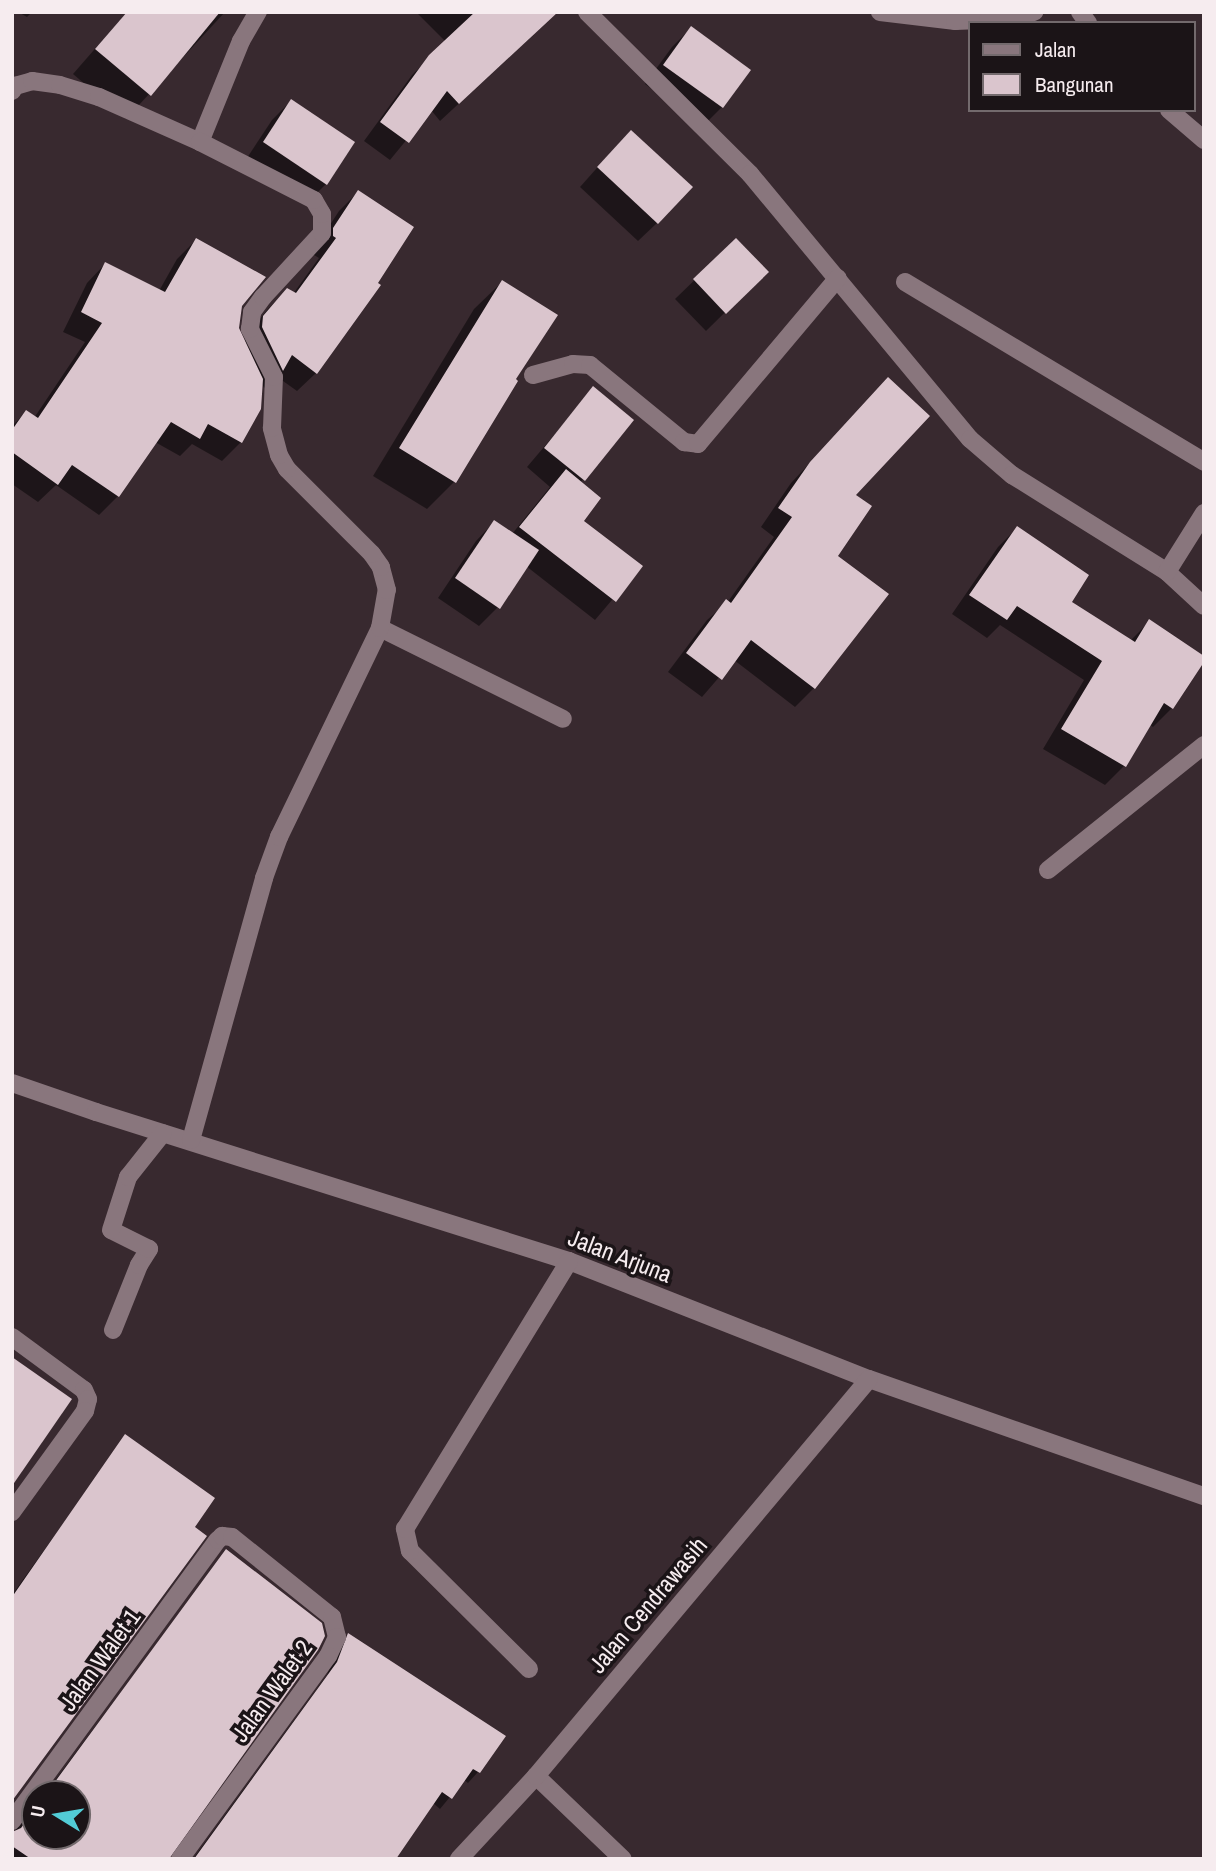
<!DOCTYPE html>
<style>
body{margin:0}
#map{position:relative;width:1216px;height:1871px;overflow:hidden;background:#38292f;font-family:"Archivo Narrow",sans-serif}
div>[style]{position:absolute}
[style*='--x']{left:calc(var(--x)*1px);top:calc(var(--y)*1px);width:calc(var(--w)*1px);rotate:calc(var(--a)*1deg)}
.shadow>*{inset:0;background:#0007}
.building>*{inset:0;background:#dac5cd}
.minor>*{height:18px;margin:-9px;padding:0 9px;transform-origin:9px;border-radius:9px;background:#89767d}
span{translate:-50% -50%;white-space:nowrap;text-align:center;line-height:1.15;-webkit-text-stroke:7px #1b1417;paint-order:stroke}
.street-label{font-size:24px;color:#f6ecef}
.frame{position:absolute;inset:0;border:14px solid #f6ecef;pointer-events:none}
.legend{position:absolute;left:968px;top:21px;width:228px;height:91px;box-sizing:border-box;background:#1b1417;border:2px solid #736a6d;margin:0;padding:9px 12px;list-style:none;font-size:21px;color:#f6ecef}
.legend li{display:flex;align-items:center;gap:14px;height:35px}
.legend b{width:35px;border:2px solid #736a6d}
.north{position:absolute;left:21px;top:1780px;width:70px;height:70px;box-sizing:border-box;background:#1b1417;border:2px solid #736a6d;border-radius:50%;rotate:281deg;font-size:19px;font-weight:700;line-height:28px;text-align:center;color:#f6ecef}
.north::after{content:'';display:block;margin:auto;width:24px;height:32px;background:#52ccd6;clip-path:polygon(50% 0,100% 100%,50% 72%,0 100%)}
</style>
<div id="map">
<div class="shadow">
<div style="clip-path:polygon(18px 12px,32px 12px,27px 17px)"></div>
<div style="clip-path:polygon(127px 12px,225px 12px,126px 119px,73px 74px)"></div>
<div style="clip-path:polygon(416px 12px,545px 12px,532px 36px,440px 121px,431px 110px,390px 160px,364px 141px,412px 75px,446px 42px)"></div>
<div style="clip-path:polygon(691px 28px,722px 107px,703px 126px,645px 84px,672px 47px)"></div>
<div style="clip-path:polygon(291px 101px,326px 184px,307px 203px,245px 161px,272px 120px)"></div>
<div style="clip-path:polygon(612px 151px,657px 223px,638px 241px,580px 187px)"></div>
<div style="clip-path:polygon(358px 192px,316px 373px,297px 391px,276px 376px,264px 388px,261px 381px,241px 442px,222px 461px,192px 444px,180px 456px,155px 442px,118px 496px,99px 515px,56px 485px,38px 502px,12px 484px,12px 426px,26px 412px,34px 418px,85px 342px,63px 332px,87px 283px,105px 264px,159px 291px,177px 259px,196px 240px,241px 305px,237px 328px,244px 343px,245px 337px,268px 309px,287px 290px,293px 294px,319px 258px,314px 255px,315px 248px,339px 211px)"></div>
<div style="clip-path:polygon(736px 240px,766px 272px,706px 331px,675px 299px)"></div>
<div style="clip-path:polygon(502px 282px,513px 379px,455px 481px,427px 509px,373px 476px,474px 309px)"></div>
<div style="clip-path:polygon(593px 389px,632px 420px,580px 483px,581px 521px,640px 567px,595px 620px,526px 566px,498px 607px,479px 626px,438px 598px,476px 541px,494px 522px,512px 534px,550px 487px,527px 467px)"></div>
<div style="clip-path:polygon(870px 399px,853px 496px,836px 556px,814px 688px,795px 707px,734px 660px,702px 697px,668px 672px,707px 620px,727px 603px,774px 537px,761px 527px,791px 483px)"></div>
<div style="clip-path:polygon(1017px 528px,1070px 603px,1130px 641px,1149px 622px,1172px 708px,1153px 727px,1149px 724px,1124px 766px,1105px 785px,1043px 749px,1084px 680px,1000px 625px,987px 638px,952px 614px,998px 547px)"></div>
<div style="clip-path:polygon(126px 1436px,12px 1798px,12px 1595px)"></div>
<div style="clip-path:polygon(226px 1551px,168px 1859px,12px 1859px,12px 1834px,35px 1808px,35px 1836px,77px 1836px,77px 1794px,45px 1794px)"></div>
<div style="clip-path:polygon(348px 1636px,478px 1772px,468px 1783px,464px 1780px,440px 1809px,433px 1803px,394px 1859px,193px 1859px,327px 1675px,338px 1646px)"></div>
</div>
<div class="building">
<div style="clip-path:polygon(127px 12px,220px 12px,151px 96px,95px 49px)"></div>
<div style="clip-path:polygon(475px 12px,558px 12px,459px 104px,447px 91px,409px 143px,380px 122px,429px 55px)"></div>
<div style="clip-path:polygon(691px 26px,751px 70px,723px 108px,663px 65px)"></div>
<div style="clip-path:polygon(291px 99px,355px 142px,327px 185px,263px 142px)"></div>
<div style="clip-path:polygon(631px 130px,693px 187px,658px 224px,597px 167px)"></div>
<div style="clip-path:polygon(358px 190px,414px 227px,378px 283px,381px 285px,317px 374px,292px 355px,283px 371px,262px 327px,263px 316px,287px 288px,296px 293px,336px 238px,333px 236px,333px 228px)"></div>
<div style="clip-path:polygon(196px 238px,266px 277px,242px 306px,239px 328px,263px 379px,261px 409px,242px 443px,208px 424px,200px 439px,171px 422px,119px 497px,72px 465px,58px 485px,12px 452px,12px 430px,26px 410px,38px 418px,102px 323px,81px 312px,105px 262px,165px 292px)"></div>
<div style="clip-path:polygon(736px 238px,769px 272px,726px 314px,693px 279px)"></div>
<div style="clip-path:polygon(502px 280px,558px 315px,516px 379px,518px 381px,456px 483px,399px 448px)"></div>
<div style="clip-path:polygon(888px 377px,930px 416px,856px 495px,872px 506px,838px 556px,889px 594px,815px 689px,751px 640px,722px 680px,686px 653px,726px 599px,731px 603px,792px 517px,778px 508px,810px 462px)"></div>
<div style="clip-path:polygon(593px 386px,634px 420px,585px 481px,544px 448px)"></div>
<div style="clip-path:polygon(566px 469px,601px 498px,584px 521px,643px 566px,616px 602px,519px 527px)"></div>
<div style="clip-path:polygon(494px 520px,539px 550px,500px 609px,455px 578px)"></div>
<div style="clip-path:polygon(1017px 526px,1089px 575px,1072px 602px,1135px 642px,1149px 619px,1204px 656px,1204px 662px,1173px 709px,1164px 703px,1126px 767px,1061px 729px,1102px 661px,1017px 606px,1007px 620px,969px 595px)"></div>
<div style="clip-path:polygon(12px 1357px,72px 1399px,12px 1486px)"></div>
<div style="clip-path:polygon(125px 1434px,215px 1498px,195px 1527px,207px 1536px,12px 1801px,12px 1597px)"></div>
<div style="clip-path:polygon(226px 1549px,322px 1623px,325px 1636px,318px 1650px,169px 1859px,31px 1859px,12px 1846px,12px 1832px,21px 1828px,35px 1809px,35px 1836px,77px 1836px,77px 1794px,46px 1794px)"></div>
<div style="clip-path:polygon(348px 1633px,506px 1736px,480px 1773px,473px 1769px,452px 1799px,442px 1792px,396px 1859px,194px 1859px,337px 1662px)"></div>
</div>
<div class="minor">
<div style="--x:587;--y:12;--w:230;--a:44.8"></div>
<div style="--x:750;--y:174;--w:344;--a:50.3"></div>
<div style="--x:970;--y:439;--w:55;--a:40.6"></div>
<div style="--x:1012;--y:475;--w:183;--a:32"></div>
<div style="--x:1167;--y:572;--w:50;--a:42.6"></div>
<div style="--x:880;--y:12;--w:76;--a:6.8"></div>
<div style="--x:955;--y:21;--w:33;--a:-2"></div>
<div style="--x:988;--y:20;--w:47;--a:-9.9"></div>
<div style="--x:1080;--y:12;--w:14;--a:54"></div>
<div style="--x:12;--y:91;--w:6;--a:-59"></div>
<div style="--x:15;--y:86;--w:18;--a:-16"></div>
<div style="--x:32;--y:81;--w:28;--a:8"></div>
<div style="--x:60;--y:85;--w:41;--a:17.1"></div>
<div style="--x:99;--y:97;--w:111;--a:24"></div>
<div style="--x:200;--y:142;--w:109;--a:-67.9"></div>
<div style="--x:241;--y:41;--w:34;--a:-60"></div>
<div style="--x:1169;--y:110;--w:46;--a:40.6"></div>
<div style="--x:905;--y:282;--w:349;--a:31"></div>
<div style="--x:533;--y:375;--w:41;--a:-15.4"></div>
<div style="--x:573;--y:364;--w:17;--a:3"></div>
<div style="--x:590;--y:365;--w:122;--a:39.3"></div>
<div style="--x:684;--y:442;--w:14;--a:8"></div>
<div style="--x:698;--y:444;--w:217;--a:-49.9"></div>
<div style="--x:1167;--y:572;--w:70;--a:-57.9"></div>
<div style="--x:380;--y:628;--w:204;--a:26.4"></div>
<div style="--x:1048;--y:870;--w:200;--a:-38.7"></div>
<div style="--x:12;--y:1083;--w:89;--a:19"></div>
<div style="--x:96;--y:1112;--w:496;--a:17.5"></div>
<div style="--x:569;--y:1261;--w:322;--a:21.5"></div>
<div style="--x:869;--y:1379;--w:355;--a:19.3"></div>
<div style="--x:191;--y:1140;--w:272;--a:-74.4"></div>
<div style="--x:264;--y:878;--w:44;--a:-69.9"></div>
<div style="--x:279;--y:837;--w:232;--a:-64.2"></div>
<div style="--x:380;--y:628;--w:39;--a:-80"></div>
<div style="--x:387;--y:590;--w:24;--a:-105"></div>
<div style="--x:381;--y:567;--w:16;--a:-125"></div>
<div style="--x:372;--y:554;--w:120;--a:-135"></div>
<div style="--x:287;--y:469;--w:16;--a:-120"></div>
<div style="--x:279;--y:455;--w:28;--a:-105"></div>
<div style="--x:272;--y:428;--w:51;--a:-87.8"></div>
<div style="--x:274;--y:377;--w:54;--a:-116.6"></div>
<div style="--x:250;--y:329;--w:17;--a:-83"></div>
<div style="--x:252;--y:312;--w:19;--a:-54"></div>
<div style="--x:263;--y:297;--w:87;--a:-47.3"></div>
<div style="--x:322;--y:233;--w:19;--a:-90"></div>
<div style="--x:322;--y:214;--w:16;--a:-120"></div>
<div style="--x:314;--y:200;--w:128;--a:-153"></div>
<div style="--x:113;--y:1330;--w:70;--a:-68.2"></div>
<div style="--x:139;--y:1265;--w:19;--a:-58"></div>
<div style="--x:149;--y:1249;--w:42;--a:-153.4"></div>
<div style="--x:111;--y:1230;--w:56;--a:-72.2"></div>
<div style="--x:128;--y:1177;--w:56;--a:-51.5"></div>
<div style="--x:12;--y:1337;--w:89;--a:36.4"></div>
<div style="--x:84;--y:1390;--w:10;--a:66"></div>
<div style="--x:88;--y:1399;--w:12;--a:104"></div>
<div style="--x:85;--y:1411;--w:125;--a:125.9"></div>
<div style="--x:529;--y:1669;--w:168;--a:-135.2"></div>
<div style="--x:410;--y:1551;--w:23;--a:-103"></div>
<div style="--x:405;--y:1529;--w:314;--a:-58.5"></div>
<div style="--x:536;--y:1776;--w:120;--a:43.7"></div>
<div style="--x:12;--y:1821;--w:348;--a:-53.8"></div>
<div style="--x:218;--y:1540;--w:6;--a:-45"></div>
<div style="--x:222;--y:1536;--w:10;--a:6"></div>
<div style="--x:232;--y:1537;--w:128;--a:38.7"></div>
<div style="--x:332;--y:1617;--w:21;--a:76"></div>
<div style="--x:337;--y:1637;--w:21;--a:115"></div>
<div style="--x:328;--y:1656;--w:251;--a:126.1"></div>
<div style="--x:459;--y:1859;--w:113;--a:-47.1"></div>
<div style="--x:536;--y:1776;--w:518;--a:-50.01"></div>
</div>
<div class="street-label">
<span style="left:620px;top:1256px;rotate:21deg">Jalan Arjuna</span>
<span style="left:648px;top:1605px;rotate:-50deg">Jalan Cendrawasih</span>
<span style="left:100px;top:1660px;rotate:-54deg">Jalan Walet 1</span>
<span style="left:272px;top:1691px;rotate:-54deg">Jalan Walet 2</span>
</div>
<div class="frame"></div>
<ul class="legend">
<li><b style="height:9px;background:#89767d"></b>Jalan</li>
<li><b style="height:19px;background:#dac5cd"></b>Bangunan</li>
</ul>
<div class="north">U</div>
</div>
